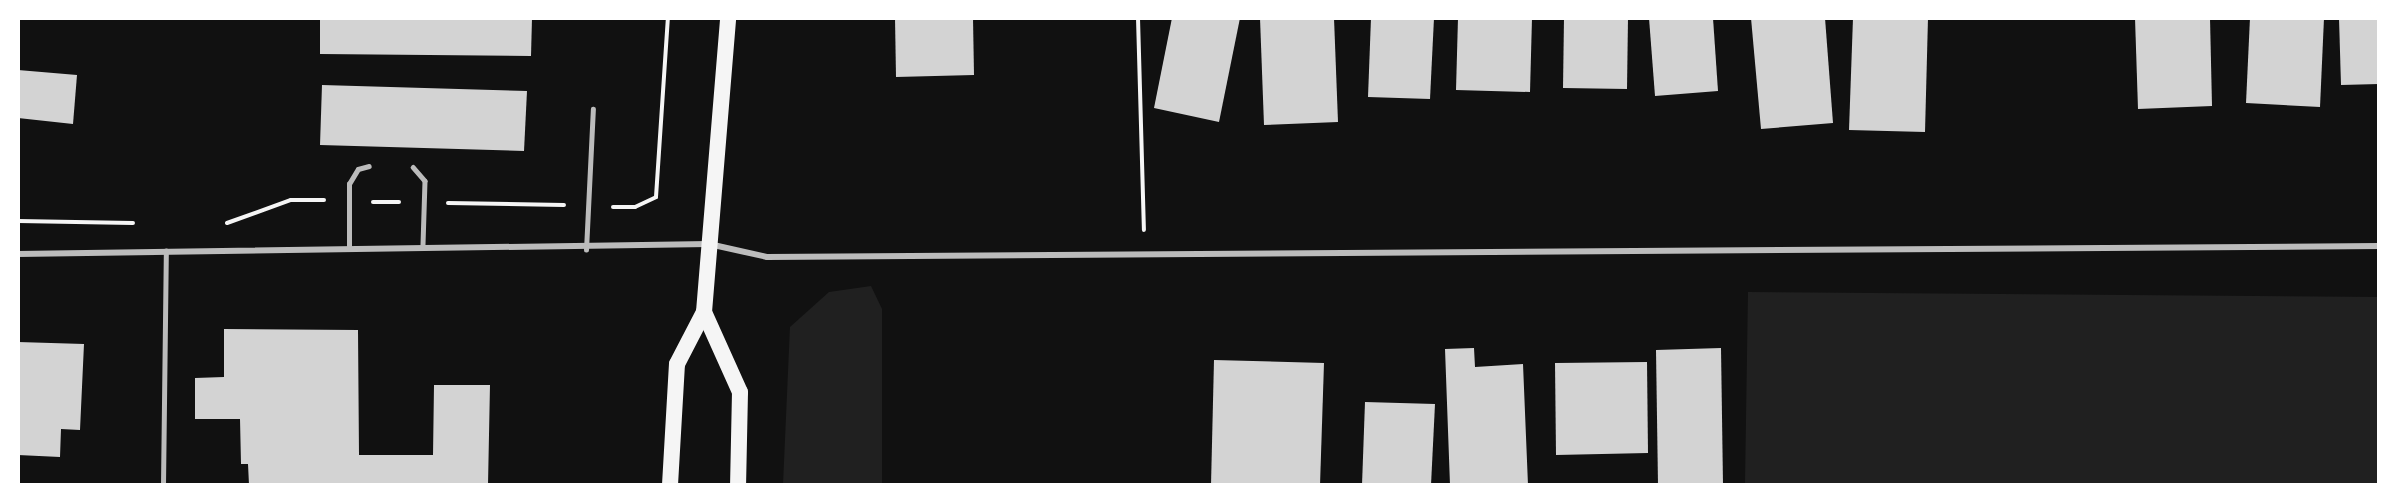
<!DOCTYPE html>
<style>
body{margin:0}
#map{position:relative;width:2397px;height:503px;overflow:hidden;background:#111;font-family:"Noto Serif",serif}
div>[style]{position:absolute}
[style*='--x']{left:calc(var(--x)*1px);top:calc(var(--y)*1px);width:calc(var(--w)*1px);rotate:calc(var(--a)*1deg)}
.green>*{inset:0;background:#202020}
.building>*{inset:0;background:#d3d3d3}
.path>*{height:4px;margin:-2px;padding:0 2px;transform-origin:2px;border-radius:2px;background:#f5f5f5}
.service>*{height:4.5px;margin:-2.25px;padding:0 2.25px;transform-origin:2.25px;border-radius:2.25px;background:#bcbcbc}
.minor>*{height:6px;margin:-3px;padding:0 3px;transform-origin:3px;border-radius:3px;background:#bcbcbc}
.trunk>*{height:16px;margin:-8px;padding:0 8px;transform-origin:8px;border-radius:8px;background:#f5f5f5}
span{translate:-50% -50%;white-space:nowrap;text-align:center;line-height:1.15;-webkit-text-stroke:6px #fff;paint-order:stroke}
.frame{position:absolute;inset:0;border:20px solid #fff;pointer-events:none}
</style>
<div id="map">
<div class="green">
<div style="clip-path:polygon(871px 286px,882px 309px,882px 485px,783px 485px,790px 327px,829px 292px)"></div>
<div style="clip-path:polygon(1748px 292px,2379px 297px,2379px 485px,1745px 485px)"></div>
</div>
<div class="building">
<div style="clip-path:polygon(320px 18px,532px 18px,531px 56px,320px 54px)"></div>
<div style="clip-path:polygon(895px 18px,973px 18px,974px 75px,896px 77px)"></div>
<div style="clip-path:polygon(1172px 18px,1240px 18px,1219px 122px,1154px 108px)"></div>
<div style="clip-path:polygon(1260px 18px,1334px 18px,1338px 122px,1264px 125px)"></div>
<div style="clip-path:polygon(1371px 18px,1434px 18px,1430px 99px,1368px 97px)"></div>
<div style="clip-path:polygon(1458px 18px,1532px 18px,1530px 92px,1456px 90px)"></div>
<div style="clip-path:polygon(1564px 18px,1628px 18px,1627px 89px,1563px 88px)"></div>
<div style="clip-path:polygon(1649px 18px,1713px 18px,1718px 91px,1655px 96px)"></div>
<div style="clip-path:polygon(1751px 18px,1825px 18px,1833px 123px,1761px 129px)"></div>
<div style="clip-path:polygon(1853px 18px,1928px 18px,1925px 132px,1849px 130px)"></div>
<div style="clip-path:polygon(2135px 18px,2210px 18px,2212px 106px,2138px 109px)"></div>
<div style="clip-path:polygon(2250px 18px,2324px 18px,2320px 107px,2246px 103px)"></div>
<div style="clip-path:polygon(2339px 18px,2379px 18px,2379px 84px,2341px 85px)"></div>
<div style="clip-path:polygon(18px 70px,77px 75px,73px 124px,18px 118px)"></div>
<div style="clip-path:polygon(322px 85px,527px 91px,524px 151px,320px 145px)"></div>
<div style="clip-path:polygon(224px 329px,358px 330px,359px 455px,433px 455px,434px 385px,490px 385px,488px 485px,249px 485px,248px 464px,241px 464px,240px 419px,195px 419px,195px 378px,224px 377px)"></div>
<div style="clip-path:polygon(18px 342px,84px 344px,80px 430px,61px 429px,60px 457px,18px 455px)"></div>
<div style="clip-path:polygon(1474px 348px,1475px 367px,1523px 364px,1528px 485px,1450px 485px,1445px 349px)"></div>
<div style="clip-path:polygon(1721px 348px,1723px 485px,1658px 485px,1656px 350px)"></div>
<div style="clip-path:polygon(1214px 360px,1324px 363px,1320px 485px,1211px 485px)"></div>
<div style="clip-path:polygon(1647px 362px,1648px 453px,1556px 455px,1555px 363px)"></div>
<div style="clip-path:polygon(1365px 402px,1435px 404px,1431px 485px,1362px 485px)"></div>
</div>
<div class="path">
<div style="--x:1138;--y:18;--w:212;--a:88.4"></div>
<div style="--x:373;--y:202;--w:26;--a:0"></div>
<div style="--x:448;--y:203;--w:116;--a:1"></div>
<div style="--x:613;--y:207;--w:22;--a:0"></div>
<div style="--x:635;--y:207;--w:23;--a:-25"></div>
<div style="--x:656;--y:197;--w:179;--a:-86.2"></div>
<div style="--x:18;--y:221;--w:115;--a:1"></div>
<div style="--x:227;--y:223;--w:68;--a:-19.8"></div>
<div style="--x:291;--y:200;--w:33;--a:0"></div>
</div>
<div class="service">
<div style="--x:413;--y:167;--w:18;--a:49"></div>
<div style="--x:425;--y:181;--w:65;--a:91.8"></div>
<div style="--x:349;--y:248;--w:64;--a:-90"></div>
<div style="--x:349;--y:184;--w:17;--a:-59"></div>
<div style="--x:358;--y:169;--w:11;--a:-15"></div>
<div style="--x:586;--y:250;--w:141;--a:-87.2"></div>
<div style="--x:163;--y:485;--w:234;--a:-89.3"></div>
</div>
<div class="minor">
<div style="--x:18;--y:254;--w:691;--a:-0.83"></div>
<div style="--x:709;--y:244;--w:59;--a:12.6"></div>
<div style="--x:767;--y:257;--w:1612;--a:-0.39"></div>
</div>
<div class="trunk">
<div style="--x:704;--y:312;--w:88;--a:65.8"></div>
<div style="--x:740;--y:392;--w:93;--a:91.2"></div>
<div style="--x:670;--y:485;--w:121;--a:-86.7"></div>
<div style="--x:677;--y:364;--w:59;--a:-62.6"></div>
<div style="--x:704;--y:312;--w:295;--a:-85.3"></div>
</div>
<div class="frame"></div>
</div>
